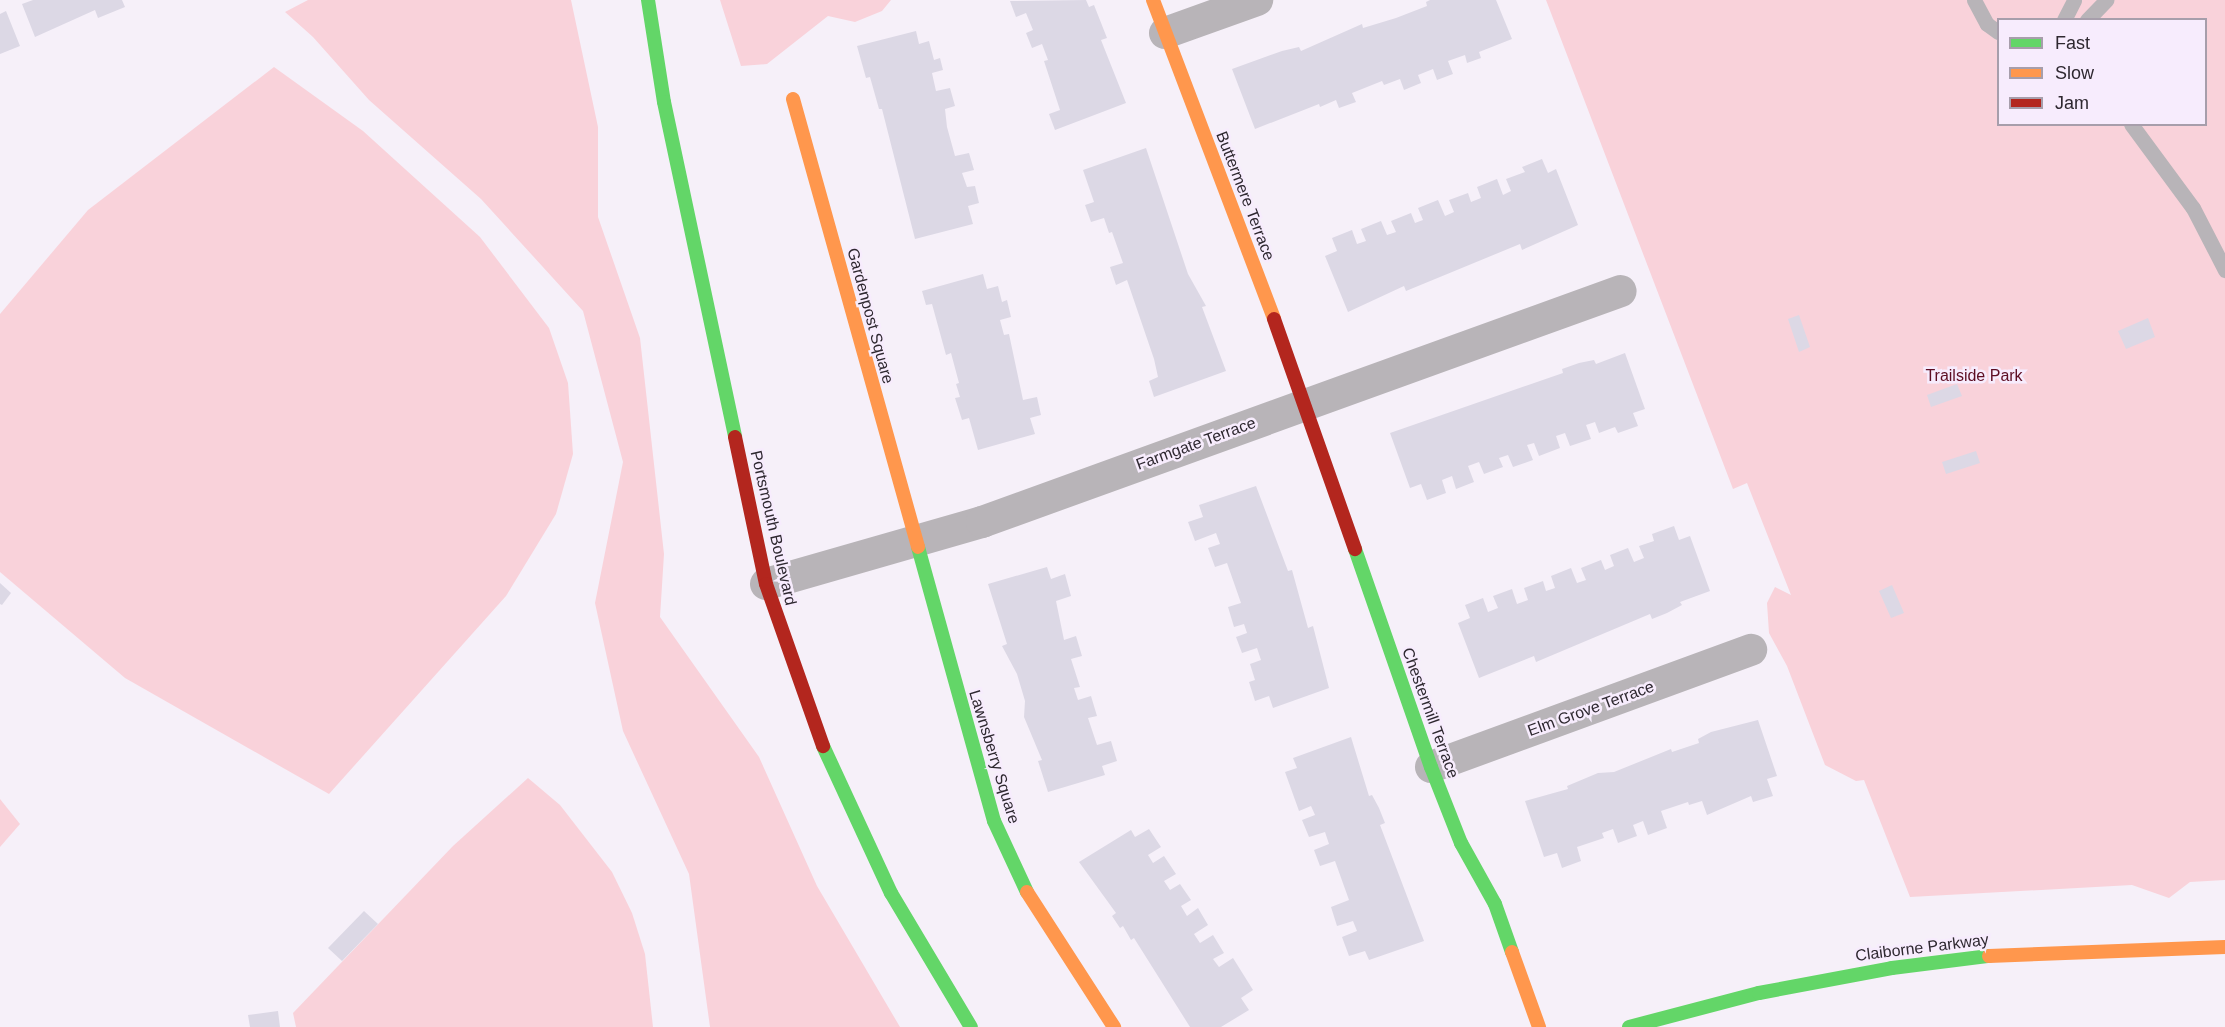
<!DOCTYPE html>
<style>
body{margin:0}
#map{position:relative;width:2225px;height:1027px;overflow:hidden;background:#f6f0f9;font-family:Arial,sans-serif}
div>[style]{position:absolute}
[style*='--x']{left:calc(var(--x)*1px);top:calc(var(--y)*1px);width:calc(var(--w)*1px);rotate:calc(var(--a)*1deg)}
.green>*{inset:0;background:#f9d2da}
.building>*{inset:0;background:#dcd8e5}
.lane>*{height:15px;margin:-7.5px;padding:0 7.5px;transform-origin:7.5px;border-radius:7.5px;background:#b8b4b8}
.street>*{height:32px;margin:-16px;padding:0 16px;transform-origin:16px;border-radius:16px;background:#b8b4b8}
.fast>*{height:14px;margin:-7px;padding:0 7px;transform-origin:7px;border-radius:7px;background:#63d668}
.slow>*{height:14px;margin:-7px;padding:0 7px;transform-origin:7px;border-radius:7px;background:#ff974d}
.jam>*{height:14px;margin:-7px;padding:0 7px;transform-origin:7px;border-radius:7px;background:#b3261e}
span{translate:-50% -50%;white-space:nowrap;text-align:center;line-height:1.15;-webkit-text-stroke:5px #f7ecfd;paint-order:stroke}
.street-label{font-size:16px;color:#2e2830}
.park-label{font-size:16px;color:#5d0d23}
.legend{position:absolute;left:1997px;top:18px;width:210px;height:108px;box-sizing:border-box;background:#f7ecfd;border:2px solid #a79eab;margin:0;padding:8px 10px;list-style:none;font-size:18px;color:#2e2830}
.legend li{display:flex;align-items:center;gap:12px;height:30px}
.legend b{width:30px;border:2px solid #a79eab}
</style>
<div id="map">
<div class="green">
<div style="clip-path:polygon(308px 0,571px 0,598px 127px,598px 217px,640px 338px,664px 554px,660px 617px,759px 757px,817px 886px,900px 1027px,710px 1027px,689px 874px,623px 731px,595px 603px,623px 462px,583px 311px,481px 199px,369px 100px,313px 37px,285px 12px)"></div>
<div style="clip-path:polygon(720px 0,891px 0,882px 11px,855px 22px,828px 16px,767px 64px,741px 66px)"></div>
<div style="clip-path:polygon(evenodd,1546px 0,2225px 0,2225px 880px,2190px 882px,2169px 898px,2132px 885px,1910px 897px,1864px 780px,1856px 781px,1825px 765px,1787px 666px,1769px 633px,1767px 603px,1775px 587px,1791px 595px,1747px 483px,1733px 489px,1546px 0,1998px 20px,2206px 20px,2206px 124px,1998px 124px,1998px 20px)"></div>
<div style="clip-path:polygon(274px 67px,363px 131px,480px 237px,549px 328px,568px 383px,573px 454px,556px 514px,506px 596px,329px 794px,125px 678px,0 572px,0 314px,88px 210px)"></div>
<div style="clip-path:polygon(528px 778px,560px 805px,612px 872px,632px 913px,645px 954px,653px 1027px,296px 1027px,293px 1013px,453px 846px)"></div>
<div style="clip-path:polygon(0 799px,20px 824px,0 847px)"></div>
</div>
<div class="building">
<div style="clip-path:polygon(33px 0,122px 0,125px 7px,98px 18px,95px 10px,35px 37px,22px 4px)"></div>
<div style="clip-path:polygon(1086px 0,1089px 7px,1094px 5px,1107px 38px,1101px 40px,1126px 103px,1055px 130px,1049px 114px,1060px 110px,1044px 61px,1048px 60px,1042px 44px,1032px 48px,1026px 33px,1033px 30px,1026px 13px,1016px 17px,1010px 1px)"></div>
<div style="clip-path:polygon(1430px 0,1496px 0,1512px 39px,1479px 52px,1481px 58px,1467px 63px,1465px 55px,1448px 61px,1453px 74px,1437px 80px,1433px 69px,1418px 75px,1421px 83px,1404px 90px,1400px 79px,1384px 85px,1382px 81px,1352px 93px,1356px 102px,1339px 108px,1336px 100px,1320px 107px,1319px 104px,1255px 129px,1232px 69px,1282px 51px,1299px 47px,1301px 51px,1362px 24px,1363px 28px,1396px 18px,1427px 6px,1426px 2px)"></div>
<div style="clip-path:polygon(6px 11px,20px 46px,0 54px,0 14px)"></div>
<div style="clip-path:polygon(916px 31px,919px 44px,929px 41px,934px 60px,940px 58px,943px 70px,932px 73px,936px 91px,950px 88px,955px 106px,945px 109px,947px 127px,955px 156px,969px 153px,974px 170px,962px 173px,967px 187px,975px 186px,979px 203px,968px 206px,973px 224px,915px 239px,882px 109px,879px 109px,870px 77px,866px 78px,857px 46px)"></div>
<div style="clip-path:polygon(1146px 148px,1188px 274px,1206px 306px,1202px 307px,1226px 371px,1154px 397px,1149px 381px,1158px 377px,1154px 359px,1127px 280px,1116px 285px,1110px 267px,1123px 263px,1112px 232px,1109px 233px,1104px 218px,1091px 222px,1085px 205px,1094px 202px,1083px 170px)"></div>
<div style="clip-path:polygon(1542px 159px,1548px 173px,1556px 169px,1578px 225px,1522px 250px,1520px 244px,1406px 291px,1404px 286px,1348px 312px,1325px 256px,1337px 251px,1332px 238px,1352px 230px,1357px 244px,1366px 241px,1361px 229px,1381px 221px,1387px 235px,1396px 232px,1391px 221px,1411px 213px,1415px 223px,1423px 220px,1418px 208px,1438px 200px,1445px 216px,1454px 212px,1449px 200px,1468px 193px,1471px 202px,1481px 198px,1477px 187px,1497px 179px,1503px 195px,1511px 191px,1506px 179px,1525px 172px,1522px 167px)"></div>
<div style="clip-path:polygon(983px 274px,987px 289px,998px 286px,1002px 302px,1007px 300px,1011px 317px,1000px 320px,1004px 335px,1009px 334px,1023px 400px,1037px 397px,1041px 415px,1030px 418px,1035px 434px,978px 450px,969px 418px,962px 420px,955px 398px,960px 397px,956px 384px,959px 383px,951px 353px,946px 355px,932px 304px,926px 305px,922px 291px)"></div>
<div style="clip-path:polygon(1799px 315px,1810px 347px,1799px 352px,1788px 319px)"></div>
<div style="clip-path:polygon(2148px 318px,2155px 337px,2126px 349px,2118px 331px)"></div>
<div style="clip-path:polygon(1625px 353px,1645px 409px,1633px 413px,1638px 426px,1618px 433px,1615px 427px,1599px 433px,1595px 422px,1586px 425px,1591px 439px,1570px 446px,1565px 433px,1556px 436px,1560px 448px,1539px 456px,1534px 443px,1527px 445px,1533px 460px,1513px 467px,1508px 455px,1499px 458px,1503px 467px,1484px 474px,1479px 462px,1468px 466px,1474px 482px,1456px 489px,1452px 476px,1442px 480px,1446px 493px,1427px 500px,1421px 484px,1410px 488px,1390px 433px,1563px 373px,1562px 369px,1579px 363px,1594px 360px,1596px 364px)"></div>
<div style="clip-path:polygon(1957px 384px,1962px 396px,1931px 407px,1927px 395px)"></div>
<div style="clip-path:polygon(1976px 451px,1980px 463px,1946px 474px,1942px 462px)"></div>
<div style="clip-path:polygon(1256px 486px,1288px 571px,1292px 570px,1308px 628px,1313px 626px,1329px 688px,1273px 708px,1269px 696px,1255px 701px,1249px 682px,1255px 680px,1250px 664px,1261px 660px,1257px 648px,1242px 653px,1236px 637px,1247px 633px,1244px 624px,1234px 627px,1228px 607px,1241px 603px,1227px 563px,1215px 567px,1208px 548px,1220px 544px,1216px 533px,1195px 541px,1188px 522px,1203px 517px,1199px 505px)"></div>
<div style="clip-path:polygon(1674px 526px,1679px 540px,1690px 536px,1710px 591px,1680px 602px,1682px 605px,1667px 613px,1652px 619px,1650px 614px,1536px 662px,1534px 656px,1479px 678px,1458px 623px,1470px 618px,1465px 605px,1483px 598px,1488px 612px,1498px 608px,1493px 596px,1512px 589px,1517px 604px,1528px 600px,1524px 588px,1543px 581px,1546px 591px,1555px 588px,1551px 576px,1571px 568px,1577px 583px,1586px 580px,1581px 568px,1601px 560px,1605px 570px,1614px 566px,1610px 555px,1628px 548px,1634px 562px,1644px 558px,1639px 546px,1654px 541px,1652px 534px)"></div>
<div style="clip-path:polygon(1047px 567px,1051px 579px,1065px 574px,1071px 596px,1056px 601px,1064px 640px,1076px 636px,1082px 656px,1071px 659px,1080px 687px,1074px 688px,1078px 700px,1091px 696px,1097px 716px,1088px 718px,1097px 745px,1111px 741px,1117px 761px,1102px 766px,1105px 775px,1048px 792px,1038px 761px,1042px 760px,1024px 717px,1025px 701px,1017px 674px,1002px 646px,1007px 644px,988px 584px)"></div>
<div style="clip-path:polygon(0 583px,11px 593px,2px 605px,0 604px)"></div>
<div style="clip-path:polygon(1892px 585px,1904px 613px,1891px 618px,1879px 591px)"></div>
<div style="clip-path:polygon(1758px 720px,1777px 776px,1767px 779px,1773px 796px,1753px 802px,1751px 796px,1707px 815px,1702px 801px,1689px 805px,1688px 802px,1661px 811px,1667px 828px,1648px 835px,1643px 821px,1633px 825px,1637px 836px,1618px 843px,1613px 829px,1602px 833px,1604px 838px,1577px 847px,1581px 861px,1562px 868px,1557px 853px,1544px 857px,1525px 801px,1568px 789px,1567px 786px,1598px 773px,1614px 772px,1671px 749px,1672px 752px,1699px 743px,1698px 739px,1711px 732px)"></div>
<div style="clip-path:polygon(1351px 737px,1369px 796px,1372px 795px,1379px 808px,1385px 823px,1380px 825px,1424px 941px,1369px 960px,1365px 951px,1349px 956px,1342px 937px,1357px 931px,1353px 921px,1337px 926px,1331px 907px,1349px 900px,1335px 861px,1320px 866px,1314px 850px,1329px 844px,1325px 832px,1309px 837px,1302px 820px,1315px 815px,1311px 806px,1299px 811px,1285px 772px,1297px 768px,1293px 758px)"></div>
<div style="clip-path:polygon(1149px 829px,1161px 847px,1148px 855px,1153px 863px,1164px 856px,1176px 874px,1164px 881px,1170px 890px,1180px 884px,1191px 900px,1181px 906px,1187px 916px,1198px 908px,1208px 925px,1194px 934px,1200px 943px,1213px 935px,1224px 953px,1213px 959px,1219px 967px,1233px 958px,1253px 990px,1241px 998px,1249px 1010px,1221px 1027px,1190px 1027px,1134px 938px,1131px 940px,1123px 926px,1120px 928px,1112px 916px,1116px 913px,1079px 862px,1131px 830px,1135px 837px)"></div>
<div style="clip-path:polygon(364px 911px,378px 924px,342px 961px,328px 948px)"></div>
<div style="clip-path:polygon(278px 1011px,280px 1027px,250px 1027px,248px 1015px)"></div>
</div>
<div class="lane">
<div style="--x:1974;--y:0;--w:27;--a:62"></div>
<div style="--x:1987;--y:24;--w:14;--a:36"></div>
<div style="--x:2064;--y:20;--w:22;--a:-63"></div>
<div style="--x:2087;--y:20;--w:28;--a:-46"></div>
<div style="--x:2131;--y:124;--w:104;--a:53.6"></div>
<div style="--x:2193;--y:208;--w:70;--a:62.7"></div>
</div>
<div class="street">
<div style="--x:1165;--y:33;--w:98;--a:-19.7"></div>
<div style="--x:766;--y:584;--w:225;--a:-16"></div>
<div style="--x:982;--y:522;--w:679;--a:-19.88"></div>
<div style="--x:1431;--y:767;--w:341;--a:-20.1"></div>
</div>
<div class="fast">
<div style="--x:648;--y:0;--w:103;--a:81.1"></div>
<div style="--x:664;--y:102;--w:342;--a:78"></div>
<div style="--x:918;--y:547;--w:284;--a:74.5"></div>
<div style="--x:994;--y:821;--w:78;--a:65.1"></div>
<div style="--x:1355;--y:549;--w:231;--a:70.8"></div>
<div style="--x:1431;--y:767;--w:82;--a:68.5"></div>
<div style="--x:1461;--y:843;--w:70;--a:60.9"></div>
<div style="--x:1495;--y:904;--w:51;--a:70.5"></div>
<div style="--x:823;--y:746;--w:162;--a:65.2"></div>
<div style="--x:891;--y:893;--w:156;--a:59.2"></div>
<div style="--x:1629;--y:1027;--w:134;--a:-14.7"></div>
<div style="--x:1759;--y:993;--w:135;--a:-10.6"></div>
<div style="--x:1892;--y:968;--w:98;--a:-7.1"></div>
</div>
<div class="slow">
<div style="--x:1153;--y:0;--w:341;--a:69.2"></div>
<div style="--x:793;--y:99;--w:465;--a:74.4"></div>
<div style="--x:1027;--y:892;--w:161;--a:57.2"></div>
<div style="--x:1512;--y:952;--w:80;--a:70.2"></div>
<div style="--x:1989;--y:956;--w:236;--a:-2.2"></div>
</div>
<div class="jam">
<div style="--x:1274;--y:319;--w:244;--a:70.6"></div>
<div style="--x:735;--y:437;--w:150;--a:78.1"></div>
<div style="--x:766;--y:584;--w:172;--a:70.6"></div>
</div>
<div class="street-label">
<span style="left:1245px;top:196px;rotate:69deg">Buttermere Terrace</span>
<span style="left:870px;top:316px;rotate:75deg">Gardenpost Square</span>
<span style="left:1196px;top:444px;rotate:-20deg">Farmgate Terrace</span>
<span style="left:773px;top:528px;rotate:77deg">Portsmouth Boulevard</span>
<span style="left:1591px;top:709px;rotate:-20deg">Elm Grove Terrace</span>
<span style="left:1430px;top:713px;rotate:70deg">Chestermill Terrace</span>
<span style="left:994px;top:757px;rotate:73deg">Lawnsberry Square</span>
<span style="left:1922px;top:948px;rotate:-7deg">Claiborne Parkway</span>
</div>
<div class="park-label">
<span style="left:1974px;top:376px">Trailside Park</span>
</div>
<ul class="legend">
<li><b style="height:8px;background:#63d668"></b>Fast</li>
<li><b style="height:8px;background:#ff974d"></b>Slow</li>
<li><b style="height:8px;background:#b3261e"></b>Jam</li>
</ul>
</div>
